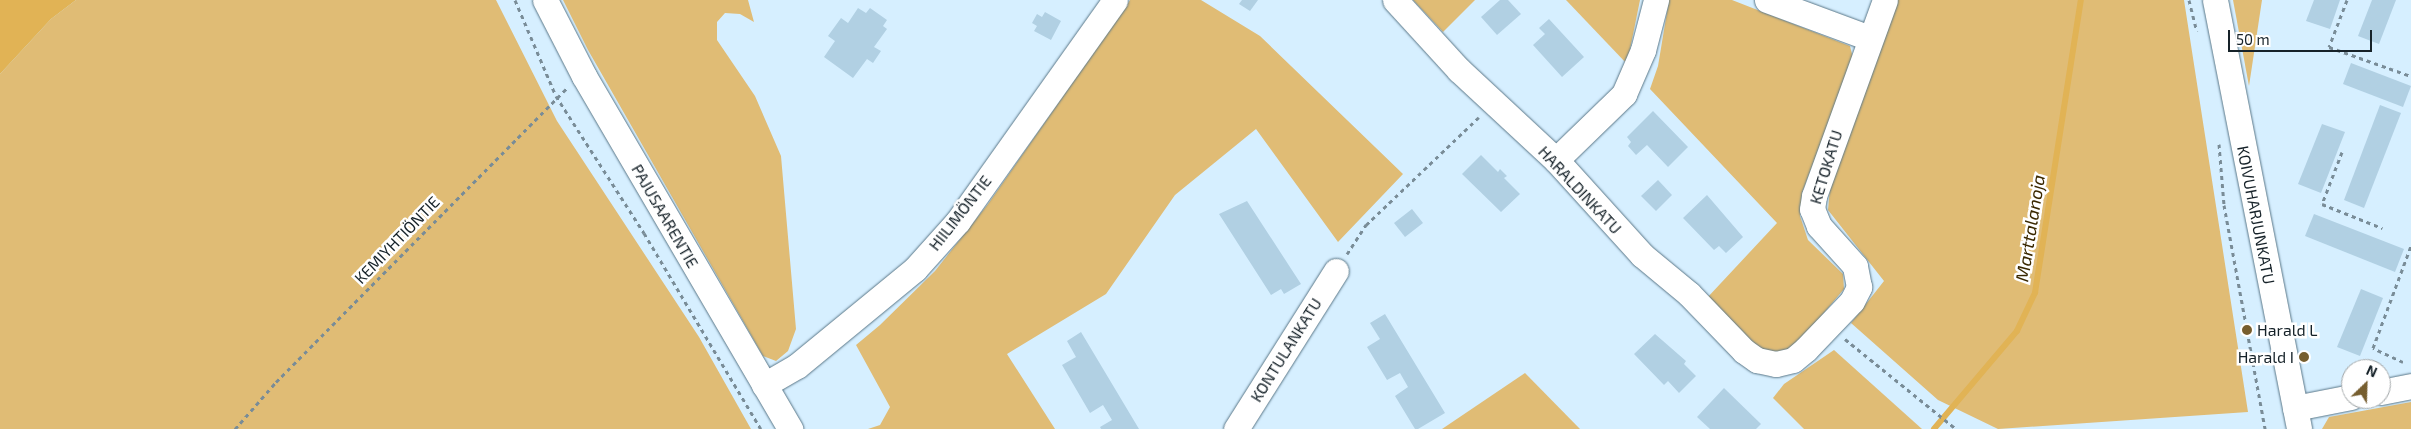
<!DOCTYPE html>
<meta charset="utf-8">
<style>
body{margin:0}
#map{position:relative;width:2411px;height:429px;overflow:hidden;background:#d6efff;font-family:"Exo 2",sans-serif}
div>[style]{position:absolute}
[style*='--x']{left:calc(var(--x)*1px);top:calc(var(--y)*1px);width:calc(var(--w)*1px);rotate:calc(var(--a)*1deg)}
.green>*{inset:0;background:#e0bc75}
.water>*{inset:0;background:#e1b355}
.stream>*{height:5.5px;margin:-2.75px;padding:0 2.75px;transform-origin:2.75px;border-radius:2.75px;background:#e1b355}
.building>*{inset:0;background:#b1d0e3}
.path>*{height:3px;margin-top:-1.5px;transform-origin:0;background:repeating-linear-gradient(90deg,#798c97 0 4px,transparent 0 8px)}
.roads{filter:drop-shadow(0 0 1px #5a7788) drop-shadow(0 0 1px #5a7788)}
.minor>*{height:25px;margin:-12.5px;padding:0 12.5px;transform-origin:12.5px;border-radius:12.5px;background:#fff}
.dots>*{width:14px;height:14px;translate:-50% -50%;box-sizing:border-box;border:2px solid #fff;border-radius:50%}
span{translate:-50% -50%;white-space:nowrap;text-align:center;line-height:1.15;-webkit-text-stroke:5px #fff;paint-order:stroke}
.street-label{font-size:16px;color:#162229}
.poi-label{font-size:16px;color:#162229}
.left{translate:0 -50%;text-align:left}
.right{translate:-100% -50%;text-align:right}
.water-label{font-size:18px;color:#3a2800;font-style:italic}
.north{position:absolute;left:2341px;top:359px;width:50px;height:50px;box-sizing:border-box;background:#fff;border:1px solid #a2a7a9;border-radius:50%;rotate:24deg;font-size:14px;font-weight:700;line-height:20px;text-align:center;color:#162229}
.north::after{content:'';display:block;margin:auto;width:18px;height:22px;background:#765e2f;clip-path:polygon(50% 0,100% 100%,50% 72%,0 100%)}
.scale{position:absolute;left:2228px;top:30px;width:144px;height:22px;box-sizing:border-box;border:2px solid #162229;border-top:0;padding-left:6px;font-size:15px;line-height:18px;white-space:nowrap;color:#162229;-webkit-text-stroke:4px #fff;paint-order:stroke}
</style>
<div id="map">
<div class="green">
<div style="clip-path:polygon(76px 0,496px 0,557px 121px,699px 337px,751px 429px,0 429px,0 74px,51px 19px)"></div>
<div style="clip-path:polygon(563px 0,748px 0,754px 22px,740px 14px,725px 13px,717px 22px,717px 40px,755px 96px,781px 156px,796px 329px,788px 351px,776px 361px,763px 356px,588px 50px)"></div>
<div style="clip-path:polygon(1130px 0,1201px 0,1260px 36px,1403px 174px,1338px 242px,1256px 129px,1175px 195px,1106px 294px,1007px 354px,1055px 429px,868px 429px,880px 425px,890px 407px,856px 345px,880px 325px,935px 271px,988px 204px)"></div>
<div style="clip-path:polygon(1413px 0,1475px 0,1443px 32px)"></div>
<div style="clip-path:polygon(1566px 0,1640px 0,1627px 64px)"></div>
<div style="clip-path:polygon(1669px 0,1732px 0,1850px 46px,1853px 58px,1802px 193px,1800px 216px,1808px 240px,1843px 274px,1844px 289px,1792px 351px,1766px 354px,1745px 340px,1707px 298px,1777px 223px,1650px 89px,1658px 66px)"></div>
<div style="clip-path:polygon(1898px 0,2184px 0,2248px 412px,1998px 429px,1938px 400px,1851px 323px,1884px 281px,1828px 210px,1831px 175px)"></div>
<div style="clip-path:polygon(2233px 0,2262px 0,2249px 86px)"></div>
<div style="clip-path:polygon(1834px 350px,1922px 429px,1804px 429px,1773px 398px,1784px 384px)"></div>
<div style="clip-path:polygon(1525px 373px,1580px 429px,1442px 429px)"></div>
<div style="clip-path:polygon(2411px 402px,2411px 429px,2322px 429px,2329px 417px)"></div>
</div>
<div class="water">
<div style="clip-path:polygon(0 0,76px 0,51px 19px,0 74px)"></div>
</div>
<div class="stream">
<div style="--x:1934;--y:429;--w:128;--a:-49.7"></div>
<div style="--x:2017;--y:331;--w:42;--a:-64.7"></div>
<div style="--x:2035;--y:293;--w:297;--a:-81.1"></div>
</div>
<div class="building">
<div style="clip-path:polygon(1242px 0,1258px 0,1250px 11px,1239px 4px)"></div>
<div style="clip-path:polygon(1500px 0,1508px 0,1521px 14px,1497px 35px,1481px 17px)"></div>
<div style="clip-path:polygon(2314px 0,2340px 0,2330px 29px,2306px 21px)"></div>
<div style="clip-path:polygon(2372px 0,2396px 0,2379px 44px,2358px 36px)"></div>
<div style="clip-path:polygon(858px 8px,866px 13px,870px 8px,887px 20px,883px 26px,887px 29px,874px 47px,881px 51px,873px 63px,867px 59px,853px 78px,824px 57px,835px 41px,828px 36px,841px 18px,848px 23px)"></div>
<div style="clip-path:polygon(1045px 12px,1061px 21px,1051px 40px,1034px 31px,1037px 26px,1032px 23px,1037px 14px,1042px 17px)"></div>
<div style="clip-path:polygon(1549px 19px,1584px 57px,1562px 77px,1533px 45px,1545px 34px,1539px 28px)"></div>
<div style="clip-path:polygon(2351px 63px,2411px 86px,2403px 107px,2343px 84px)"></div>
<div style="clip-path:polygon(2380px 105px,2401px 113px,2364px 208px,2344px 200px)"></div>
<div style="clip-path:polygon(1653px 111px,1688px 147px,1668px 167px,1647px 145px,1636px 155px,1628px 146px,1631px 142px,1627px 137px)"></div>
<div style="clip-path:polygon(2322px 124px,2345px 132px,2321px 193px,2298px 184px)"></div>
<div style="clip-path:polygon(1481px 155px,1498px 172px,1500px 169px,1507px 176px,1504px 178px,1520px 194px,1501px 212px,1462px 174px)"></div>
<div style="clip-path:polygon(1658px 180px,1672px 195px,1656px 211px,1641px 196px)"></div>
<div style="clip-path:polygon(1707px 195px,1743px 237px,1726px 253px,1719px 246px,1714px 250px,1683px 218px)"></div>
<div style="clip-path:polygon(1247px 201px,1301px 284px,1284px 294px,1281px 289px,1271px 295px,1219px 214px)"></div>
<div style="clip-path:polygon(1412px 209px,1423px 223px,1405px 237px,1394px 223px)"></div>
<div style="clip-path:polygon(2314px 214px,2404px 249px,2395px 272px,2305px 236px)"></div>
<div style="clip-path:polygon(2361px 289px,2383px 298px,2360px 356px,2337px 347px)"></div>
<div style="clip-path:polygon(1385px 314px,1445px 413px,1418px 429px,1415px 429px,1395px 396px,1408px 387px,1400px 373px,1387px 380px,1367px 347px,1380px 339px,1370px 323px)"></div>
<div style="clip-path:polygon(1081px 332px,1139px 429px,1101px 429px,1100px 427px,1112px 420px,1103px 405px,1090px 413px,1062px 365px,1076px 357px,1067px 341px)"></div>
<div style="clip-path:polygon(1655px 334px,1686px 361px,1684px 364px,1696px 376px,1679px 393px,1668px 381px,1664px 385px,1634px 354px)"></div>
<div style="clip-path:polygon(1724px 388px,1761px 424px,1756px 429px,1710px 429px,1697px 417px)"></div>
</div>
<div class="path">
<div style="--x:515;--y:0;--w:104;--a:66.9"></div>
<div style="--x:556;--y:96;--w:163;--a:57.3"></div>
<div style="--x:644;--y:233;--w:228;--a:59.2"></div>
<div style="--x:2189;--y:0;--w:32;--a:76"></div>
<div style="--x:2347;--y:0;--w:50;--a:111"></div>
<div style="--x:2329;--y:47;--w:87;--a:19.5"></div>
<div style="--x:2219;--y:144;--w:61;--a:85.3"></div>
<div style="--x:2224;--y:205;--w:228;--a:79.6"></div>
<div style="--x:2342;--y:152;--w:56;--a:111"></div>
<div style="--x:2322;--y:204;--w:65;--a:21.8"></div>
<div style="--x:1347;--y:254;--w:35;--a:-57"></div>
<div style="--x:1366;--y:225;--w:156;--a:-43.7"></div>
<div style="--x:1845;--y:339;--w:143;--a:39"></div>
<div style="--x:2403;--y:362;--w:33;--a:-155"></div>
<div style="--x:2373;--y:348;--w:109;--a:-69.6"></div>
<div style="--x:235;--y:429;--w:62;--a:-48.9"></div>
<div style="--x:276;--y:382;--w:414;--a:-45.3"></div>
</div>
<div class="roads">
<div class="minor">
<div style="--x:545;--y:0;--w:85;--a:62.8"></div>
<div style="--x:584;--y:76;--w:409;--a:59.7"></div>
<div style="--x:1395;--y:0;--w:95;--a:47.6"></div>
<div style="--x:1459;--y:70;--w:132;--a:42.9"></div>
<div style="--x:1556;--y:160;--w:128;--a:47.8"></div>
<div style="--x:1642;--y:255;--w:61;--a:39.7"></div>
<div style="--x:1689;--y:294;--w:79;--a:46"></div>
<div style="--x:1744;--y:351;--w:16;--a:35"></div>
<div style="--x:1757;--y:360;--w:19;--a:12"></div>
<div style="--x:1776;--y:364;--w:17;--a:-13"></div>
<div style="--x:1793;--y:360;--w:17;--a:-40"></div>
<div style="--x:1806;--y:349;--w:66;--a:-46.2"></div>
<div style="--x:1852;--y:301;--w:16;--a:-63"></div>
<div style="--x:1859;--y:287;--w:21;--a:-101"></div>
<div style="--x:1855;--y:266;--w:54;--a:-132"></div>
<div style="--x:1819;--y:226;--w:18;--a:-112"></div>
<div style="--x:1812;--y:209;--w:13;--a:-81"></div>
<div style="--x:1814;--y:196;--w:208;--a:-70.1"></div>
<div style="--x:1767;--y:0;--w:110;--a:20.3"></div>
<div style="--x:2215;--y:0;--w:437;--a:78.9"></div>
<div style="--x:1556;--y:160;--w:95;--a:-44.1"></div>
<div style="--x:1624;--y:94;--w:48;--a:-66.6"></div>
<div style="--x:1643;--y:50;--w:52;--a:-75.4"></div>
<div style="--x:764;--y:385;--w:38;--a:-30"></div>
<div style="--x:797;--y:366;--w:153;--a:-39.4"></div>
<div style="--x:915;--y:269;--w:64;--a:-48.1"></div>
<div style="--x:958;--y:221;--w:271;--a:-54.6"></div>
<div style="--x:2381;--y:392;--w:31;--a:-11"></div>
<div style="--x:2295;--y:408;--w:57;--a:-11.1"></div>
<div style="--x:1236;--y:429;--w:187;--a:-57.7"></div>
</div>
</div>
<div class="dots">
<div style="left:2247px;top:330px;background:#765e2f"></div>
<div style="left:2304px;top:357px;background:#765e2f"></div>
</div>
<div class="street-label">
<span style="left:1826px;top:167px;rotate:-73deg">KETOKATU</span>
<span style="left:1580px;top:190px;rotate:47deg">HARALDINKATU</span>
<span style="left:960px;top:213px;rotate:-52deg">HIILIMÖNTIE</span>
<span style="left:2256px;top:215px;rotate:79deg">KOIVUHARJUNKATU</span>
<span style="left:665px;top:216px;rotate:60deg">PAJUSAARENTIE</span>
<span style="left:397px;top:240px;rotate:-46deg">KEMIYHTIÖNTIE</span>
<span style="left:1286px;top:350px;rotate:-58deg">KONTULANKATU</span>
</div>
<div class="poi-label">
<span class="left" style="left:2257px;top:330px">Harald L</span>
<span class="right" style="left:2294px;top:357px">Harald I</span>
</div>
<div class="water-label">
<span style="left:2030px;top:228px;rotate:-81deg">Marttalanoja</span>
</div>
<div class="north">N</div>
<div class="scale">50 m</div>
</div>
